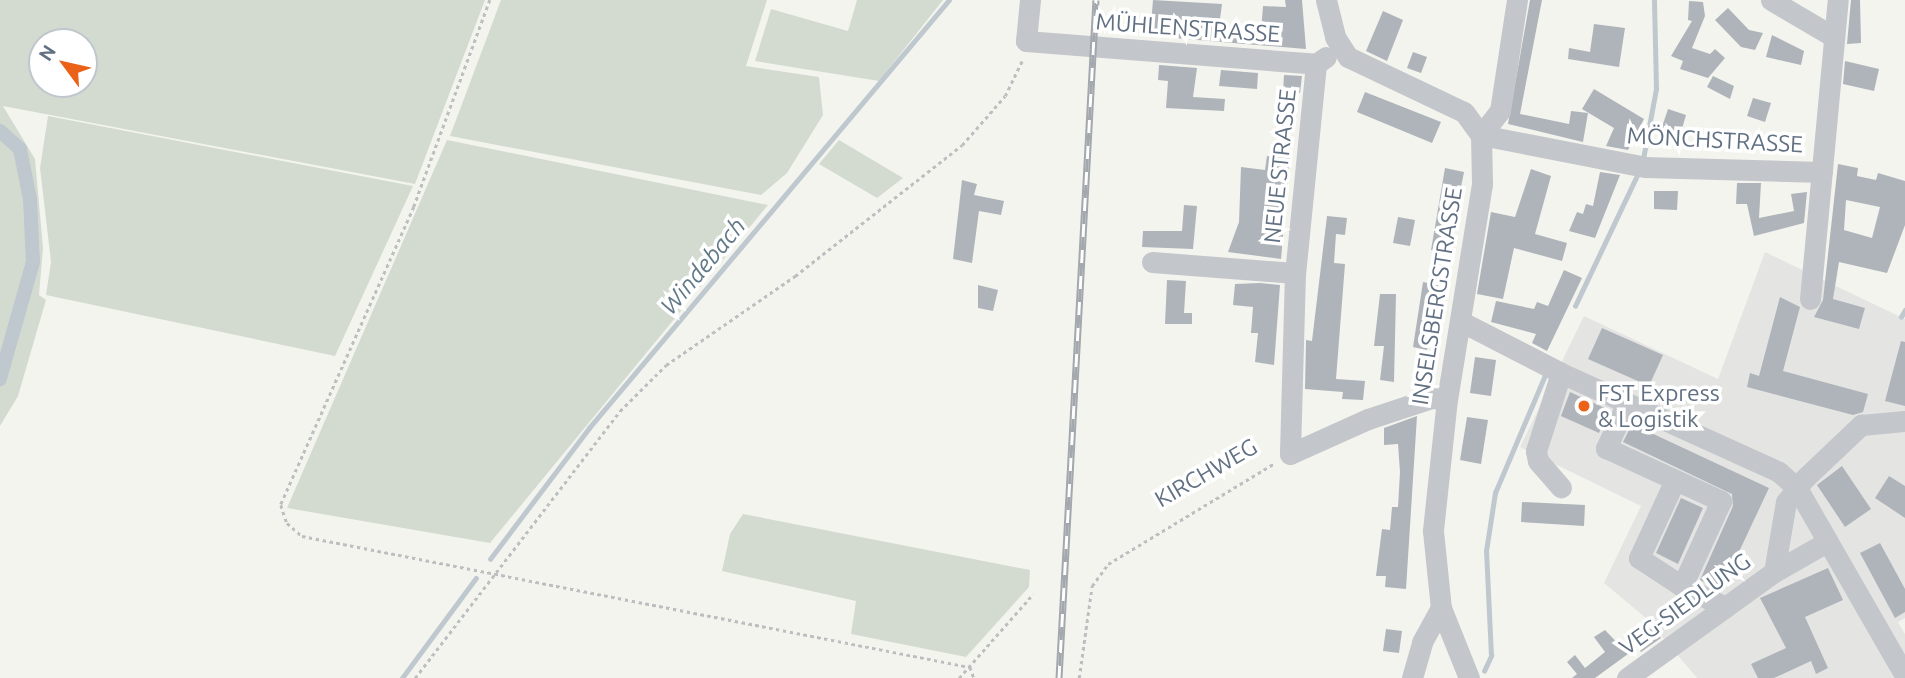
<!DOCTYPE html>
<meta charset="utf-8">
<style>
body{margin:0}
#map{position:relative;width:1905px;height:678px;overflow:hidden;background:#f4f4ef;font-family:Ubuntu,sans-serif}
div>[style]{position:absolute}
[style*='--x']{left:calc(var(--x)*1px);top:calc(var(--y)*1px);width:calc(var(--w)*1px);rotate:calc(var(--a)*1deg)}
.built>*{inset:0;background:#e4e5e3}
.green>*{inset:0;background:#d3dbd0}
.stream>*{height:4.5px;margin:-2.25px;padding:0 2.25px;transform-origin:2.25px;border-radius:2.25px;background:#bec8ce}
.canal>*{height:14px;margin:-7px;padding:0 7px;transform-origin:7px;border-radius:7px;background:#bec8ce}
.building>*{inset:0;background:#aeb4ba}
.path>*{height:2.5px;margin-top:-1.25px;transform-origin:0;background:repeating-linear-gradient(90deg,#bdbec0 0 3.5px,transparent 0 7px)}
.minor>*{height:21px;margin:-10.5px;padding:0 10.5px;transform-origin:10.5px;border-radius:10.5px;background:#c3c6ca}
.rail>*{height:7px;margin-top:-3.5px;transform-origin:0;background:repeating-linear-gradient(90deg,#fff 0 13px,#a3a8ae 0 26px);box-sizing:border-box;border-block:2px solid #a3a8ae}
.dots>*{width:19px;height:19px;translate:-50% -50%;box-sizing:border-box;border:4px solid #fff;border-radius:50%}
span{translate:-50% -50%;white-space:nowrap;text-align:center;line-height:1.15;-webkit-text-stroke:7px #fff;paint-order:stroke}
.street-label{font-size:23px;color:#617082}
.poi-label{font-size:23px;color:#617082}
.left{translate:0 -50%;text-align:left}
.water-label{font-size:24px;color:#627987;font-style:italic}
.north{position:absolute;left:28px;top:28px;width:70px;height:70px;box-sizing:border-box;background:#fff;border:2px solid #c0c6cd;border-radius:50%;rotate:303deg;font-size:19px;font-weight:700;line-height:28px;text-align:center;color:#617082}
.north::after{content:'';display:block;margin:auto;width:24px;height:32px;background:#eb6118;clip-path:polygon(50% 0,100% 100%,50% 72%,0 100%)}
</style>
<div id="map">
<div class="built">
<div style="clip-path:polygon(1765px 252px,1905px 319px,1905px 618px,1898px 622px,1905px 634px,1905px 658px,1887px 665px,1894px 678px,1697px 678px,1647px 619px,1604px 583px,1641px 506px,1520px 447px,1584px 316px,1718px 379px)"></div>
</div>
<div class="green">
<div style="clip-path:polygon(evenodd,0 0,485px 0,415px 184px,3px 106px,35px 159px,43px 248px,39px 295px,46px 300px,18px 396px,0 426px,0 0,42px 42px,84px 42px,84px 84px,42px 84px,42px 42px)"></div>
<div style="clip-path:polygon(501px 0,767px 0,746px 66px,819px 77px,823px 115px,787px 173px,761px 195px,450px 136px)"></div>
<div style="clip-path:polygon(857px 0,943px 0,879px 81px,755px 61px,771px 9px,848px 31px)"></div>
<div style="clip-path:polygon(48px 116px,413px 186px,335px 356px,46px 295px,51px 262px,40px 168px)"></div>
<div style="clip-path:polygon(447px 140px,768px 205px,490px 543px,287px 508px)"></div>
<div style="clip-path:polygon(839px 140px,903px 178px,877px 198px,819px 164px)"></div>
<div style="clip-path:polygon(743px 514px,1030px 570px,1029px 587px,966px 657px,851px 634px,856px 601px,722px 571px,730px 534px)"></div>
</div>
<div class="stream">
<div style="--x:1643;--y:159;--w:71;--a:-79.5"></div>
<div style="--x:1656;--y:89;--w:89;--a:-91.3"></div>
<div style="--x:1575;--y:306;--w:149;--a:-64.6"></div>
<div style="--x:1901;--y:317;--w:8;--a:-60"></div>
<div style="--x:490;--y:559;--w:164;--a:-52.9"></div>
<div style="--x:589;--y:428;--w:559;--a:-49.93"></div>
<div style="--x:1484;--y:671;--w:17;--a:-65"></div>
<div style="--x:1491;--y:656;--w:105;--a:-92.7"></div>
<div style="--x:1486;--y:551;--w:59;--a:-81.2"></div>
<div style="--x:1495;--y:493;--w:130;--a:-67"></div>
<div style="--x:402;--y:678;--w:124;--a:-53.5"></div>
</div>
<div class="canal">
<div style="--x:0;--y:131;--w:27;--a:42"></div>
<div style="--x:20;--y:149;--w:51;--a:78.7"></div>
<div style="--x:30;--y:199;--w:63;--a:87.3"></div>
<div style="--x:33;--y:262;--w:122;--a:105.8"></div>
</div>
<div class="building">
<div style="clip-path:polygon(1153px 0,1222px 4px,1219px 27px,1261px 31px,1263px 6px,1286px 7px,1285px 0,1302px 0,1306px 49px,1150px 36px)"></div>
<div style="clip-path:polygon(1530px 0,1542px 0,1520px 114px,1569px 124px,1571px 111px,1588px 113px,1583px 142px,1508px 124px)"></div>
<div style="clip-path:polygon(1851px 0,1860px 0,1861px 43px,1847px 44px)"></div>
<div style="clip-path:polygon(1689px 1px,1703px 2px,1705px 16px,1692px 48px,1710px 54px,1715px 49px,1725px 58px,1708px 78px,1680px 69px,1683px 61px,1671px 56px,1692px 21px,1688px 20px)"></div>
<div style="clip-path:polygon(1728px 8px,1749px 30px,1763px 33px,1755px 50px,1741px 47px,1715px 20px)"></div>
<div style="clip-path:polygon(1383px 11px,1403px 20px,1387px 61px,1366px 51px)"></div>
<div style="clip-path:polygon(1594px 24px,1625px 28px,1619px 67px,1568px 59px,1569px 48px,1590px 52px)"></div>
<div style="clip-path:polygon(1772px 35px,1804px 51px,1801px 65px,1766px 57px)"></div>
<div style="clip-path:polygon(1413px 52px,1427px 57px,1421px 73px,1407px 68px)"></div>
<div style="clip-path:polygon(1845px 61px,1879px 69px,1874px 91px,1843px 84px)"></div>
<div style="clip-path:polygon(1159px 65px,1197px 68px,1193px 97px,1225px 99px,1224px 111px,1166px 108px,1168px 81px,1158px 80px)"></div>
<div style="clip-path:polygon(1221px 70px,1258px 73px,1257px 89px,1219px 86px)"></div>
<div style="clip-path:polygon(1284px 75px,1302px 76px,1300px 93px,1283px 92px)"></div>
<div style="clip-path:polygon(1713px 76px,1734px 86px,1730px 99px,1707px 87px)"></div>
<div style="clip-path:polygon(1594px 89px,1644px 119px,1628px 150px,1606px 146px,1614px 128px,1582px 109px)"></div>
<div style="clip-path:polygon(1365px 92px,1441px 122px,1432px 143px,1357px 112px)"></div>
<div style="clip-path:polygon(1753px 98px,1771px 103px,1765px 122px,1747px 116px)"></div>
<div style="clip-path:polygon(1668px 109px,1686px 115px,1679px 139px,1660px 133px)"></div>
<div style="clip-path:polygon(1267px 156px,1290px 158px,1281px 259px,1228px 252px,1239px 222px,1241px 167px,1265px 170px)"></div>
<div style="clip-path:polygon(evenodd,1838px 164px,1858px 168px,1857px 176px,1876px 180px,1878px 173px,1905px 181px,1905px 225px,1887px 273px,1839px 262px,1833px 299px,1865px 308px,1859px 329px,1814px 317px,1823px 300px,1838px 164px,1846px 200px,1880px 207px,1872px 238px,1844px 230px,1846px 200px)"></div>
<div style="clip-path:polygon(1445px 168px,1464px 172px,1448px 253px,1431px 250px)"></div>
<div style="clip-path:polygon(1531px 169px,1551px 176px,1535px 234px,1567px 243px,1562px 261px,1514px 248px,1503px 299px,1477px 294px,1491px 212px,1515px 217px)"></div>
<div style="clip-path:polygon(1600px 172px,1620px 175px,1595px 238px,1569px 231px,1577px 212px,1583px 214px,1586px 204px,1593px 206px)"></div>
<div style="clip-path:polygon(962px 180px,977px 184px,974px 195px,1004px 201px,1001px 215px,979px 211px,972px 263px,953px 259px)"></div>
<div style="clip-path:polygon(1737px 183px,1761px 183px,1759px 218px,1794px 211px,1791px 194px,1807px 192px,1804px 223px,1754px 236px,1747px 204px,1736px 204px)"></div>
<div style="clip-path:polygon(1654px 191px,1678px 191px,1677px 210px,1654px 209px)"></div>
<div style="clip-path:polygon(1184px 205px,1197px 206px,1193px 249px,1142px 247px,1143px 231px,1182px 231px)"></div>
<div style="clip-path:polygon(1327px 216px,1347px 218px,1345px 235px,1336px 234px,1334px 263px,1345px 264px,1336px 379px,1365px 381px,1363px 400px,1342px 399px,1343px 392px,1305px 389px,1306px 340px,1312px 341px)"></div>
<div style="clip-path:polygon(1398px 217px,1415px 220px,1410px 246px,1393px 243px)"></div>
<div style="clip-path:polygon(1564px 270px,1582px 278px,1547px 351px,1532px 343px,1536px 334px,1491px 322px,1496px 301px,1534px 309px,1537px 302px,1548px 306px)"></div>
<div style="clip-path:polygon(1167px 280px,1186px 281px,1184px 313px,1192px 313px,1192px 324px,1165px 324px)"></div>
<div style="clip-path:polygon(1423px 282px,1438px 285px,1427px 350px,1413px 347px)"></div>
<div style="clip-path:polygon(1260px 283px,1280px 285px,1274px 365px,1255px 362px,1258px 333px,1251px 333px,1253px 307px,1233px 305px,1235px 284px)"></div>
<div style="clip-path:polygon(978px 285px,998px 290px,993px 311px,978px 308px)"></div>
<div style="clip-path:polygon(1380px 294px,1396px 294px,1394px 382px,1380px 380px,1384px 346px,1374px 346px)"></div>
<div style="clip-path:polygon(1780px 297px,1800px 307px,1783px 371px,1868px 394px,1863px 412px,1853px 415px,1747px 387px,1750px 373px,1759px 376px)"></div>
<div style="clip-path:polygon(1602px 328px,1663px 355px,1649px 386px,1588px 359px)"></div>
<div style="clip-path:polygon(1901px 341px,1905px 342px,1905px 406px,1885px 401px)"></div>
<div style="clip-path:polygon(1475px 357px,1496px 360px,1491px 396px,1470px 393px)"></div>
<div style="clip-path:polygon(1570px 392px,1609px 410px,1599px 433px,1561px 416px)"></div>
<div style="clip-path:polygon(1417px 416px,1406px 589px,1385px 587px,1386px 576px,1376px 576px,1378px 560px,1382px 529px,1390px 530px,1392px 507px,1398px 507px,1400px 472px,1398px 444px,1384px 445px,1384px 428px)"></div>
<div style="clip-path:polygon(1467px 417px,1488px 420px,1481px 464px,1460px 460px)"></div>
<div style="clip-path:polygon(1632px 424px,1769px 488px,1721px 590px,1700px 580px,1733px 506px,1732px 494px,1623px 442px)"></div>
<div style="clip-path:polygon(1842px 466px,1871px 509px,1845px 527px,1817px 485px)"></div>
<div style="clip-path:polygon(1889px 476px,1905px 486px,1905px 518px,1875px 498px)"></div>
<div style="clip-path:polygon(1681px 498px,1703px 508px,1678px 564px,1656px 553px)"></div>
<div style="clip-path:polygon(1522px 502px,1585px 505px,1584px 526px,1521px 522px)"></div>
<div style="clip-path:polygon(1880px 543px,1905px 589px,1905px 612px,1895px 618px,1860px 553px)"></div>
<div style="clip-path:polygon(1828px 568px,1843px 600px,1805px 617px,1828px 668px,1816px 674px,1811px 661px,1774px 678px,1758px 678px,1751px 664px,1786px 648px,1760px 598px)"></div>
<div style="clip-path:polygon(1653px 627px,1661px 638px,1641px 652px,1633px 641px)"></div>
<div style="clip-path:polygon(1386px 629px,1402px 631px,1399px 653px,1383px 651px)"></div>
<div style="clip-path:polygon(1605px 630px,1628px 654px,1595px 678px,1572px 678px,1577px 674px,1567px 662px,1575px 655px,1585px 668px,1605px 652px,1594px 637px)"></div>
</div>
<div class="path">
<div style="--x:490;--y:0;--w:221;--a:110.2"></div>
<div style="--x:414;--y:207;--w:326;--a:114.1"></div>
<div style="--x:281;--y:505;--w:19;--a:72"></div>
<div style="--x:287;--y:523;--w:20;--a:41"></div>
<div style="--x:302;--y:536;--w:681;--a:11.1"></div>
<div style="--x:970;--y:667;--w:12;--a:70"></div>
<div style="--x:415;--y:678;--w:337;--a:-52.5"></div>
<div style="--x:620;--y:411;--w:65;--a:-45"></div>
<div style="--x:666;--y:365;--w:157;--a:-34.6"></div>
<div style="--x:795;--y:276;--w:212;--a:-38.1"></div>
<div style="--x:962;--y:145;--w:65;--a:-48.7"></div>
<div style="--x:1005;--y:96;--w:41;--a:-64.1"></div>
<div style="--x:959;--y:678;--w:112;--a:-48.6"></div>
<div style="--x:1079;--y:678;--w:93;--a:-82"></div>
<div style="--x:1092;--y:586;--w:27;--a:-54"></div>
<div style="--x:1108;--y:564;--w:195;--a:-31.2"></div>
</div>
<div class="minor">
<div style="--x:1030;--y:0;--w:41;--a:95.6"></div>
<div style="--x:1026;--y:41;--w:291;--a:4.5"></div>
<div style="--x:1316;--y:64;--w:12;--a:-35"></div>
<div style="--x:1326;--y:0;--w:38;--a:76"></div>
<div style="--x:1335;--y:37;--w:24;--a:57"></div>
<div style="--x:1348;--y:57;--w:128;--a:25.4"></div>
<div style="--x:1464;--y:112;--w:29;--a:54"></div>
<div style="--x:1481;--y:135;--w:49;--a:88.8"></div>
<div style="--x:1482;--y:184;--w:218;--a:99.2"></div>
<div style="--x:1447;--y:399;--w:133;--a:96.1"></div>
<div style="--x:1433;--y:531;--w:77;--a:84.1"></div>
<div style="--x:1441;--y:608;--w:75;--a:68.2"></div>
<div style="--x:1771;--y:0;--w:73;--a:30.4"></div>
<div style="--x:1316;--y:64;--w:210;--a:95.7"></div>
<div style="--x:1295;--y:273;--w:181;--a:91.6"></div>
<div style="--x:1290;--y:454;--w:85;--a:-24.2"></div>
<div style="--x:1368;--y:419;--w:66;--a:-18.4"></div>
<div style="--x:1431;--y:398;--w:16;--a:4"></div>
<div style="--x:1481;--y:135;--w:167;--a:11"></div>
<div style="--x:1645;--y:167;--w:177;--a:1.6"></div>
<div style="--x:1481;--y:135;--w:31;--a:-52"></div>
<div style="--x:1500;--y:111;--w:112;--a:-81.3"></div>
<div style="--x:1152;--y:262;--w:143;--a:4.4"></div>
<div style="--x:1810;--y:299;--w:300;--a:-84.7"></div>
<div style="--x:1460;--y:321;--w:114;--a:27.2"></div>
<div style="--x:1561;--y:373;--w:82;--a:107.8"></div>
<div style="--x:1536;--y:451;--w:10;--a:79"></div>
<div style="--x:1538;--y:461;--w:35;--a:49"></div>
<div style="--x:1561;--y:373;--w:239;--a:24.4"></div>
<div style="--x:1779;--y:472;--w:24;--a:42"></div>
<div style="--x:1797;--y:488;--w:217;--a:60.1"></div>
<div style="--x:1627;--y:403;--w:50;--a:115"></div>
<div style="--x:1606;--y:448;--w:127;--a:24.7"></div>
<div style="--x:1721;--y:501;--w:94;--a:114.6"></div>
<div style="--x:1682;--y:586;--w:48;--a:26"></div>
<div style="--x:1675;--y:480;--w:86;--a:114.8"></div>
<div style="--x:1639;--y:558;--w:51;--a:33.1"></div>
<div style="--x:1774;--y:572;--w:71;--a:-80.3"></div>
<div style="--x:1786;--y:502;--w:29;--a:-52"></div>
<div style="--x:1804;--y:479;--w:79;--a:-43.5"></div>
<div style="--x:1861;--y:425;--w:44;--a:-5.2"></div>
<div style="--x:1412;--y:678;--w:37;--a:-74"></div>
<div style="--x:1422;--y:642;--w:39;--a:-61"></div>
<div style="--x:1627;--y:678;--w:181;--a:-35.8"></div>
<div style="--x:1774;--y:572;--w:59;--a:-29.6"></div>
</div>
<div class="rail">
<div style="--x:1059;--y:678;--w:679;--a:-86.88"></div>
</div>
<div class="dots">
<div style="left:1584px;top:406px;background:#eb6118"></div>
</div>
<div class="street-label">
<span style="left:1188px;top:28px;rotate:4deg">MÜHLENSTRASSE</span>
<span style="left:1715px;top:140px;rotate:3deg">MÖNCHSTRASSE</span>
<span style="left:1280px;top:166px;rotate:-84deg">NEUE STRASSE</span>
<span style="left:1437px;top:296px;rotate:-81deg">INSELSBERGSTRASSE</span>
<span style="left:1206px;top:473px;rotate:-30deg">KIRCHWEG</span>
<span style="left:1685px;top:604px;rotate:-36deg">VEG-SIEDLUNG</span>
</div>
<div class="poi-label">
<span class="left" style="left:1598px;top:406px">FST Express<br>&amp; Logistik</span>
</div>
<div class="water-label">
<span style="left:703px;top:266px;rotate:-50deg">Windebach</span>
</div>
<div class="north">N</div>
</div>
